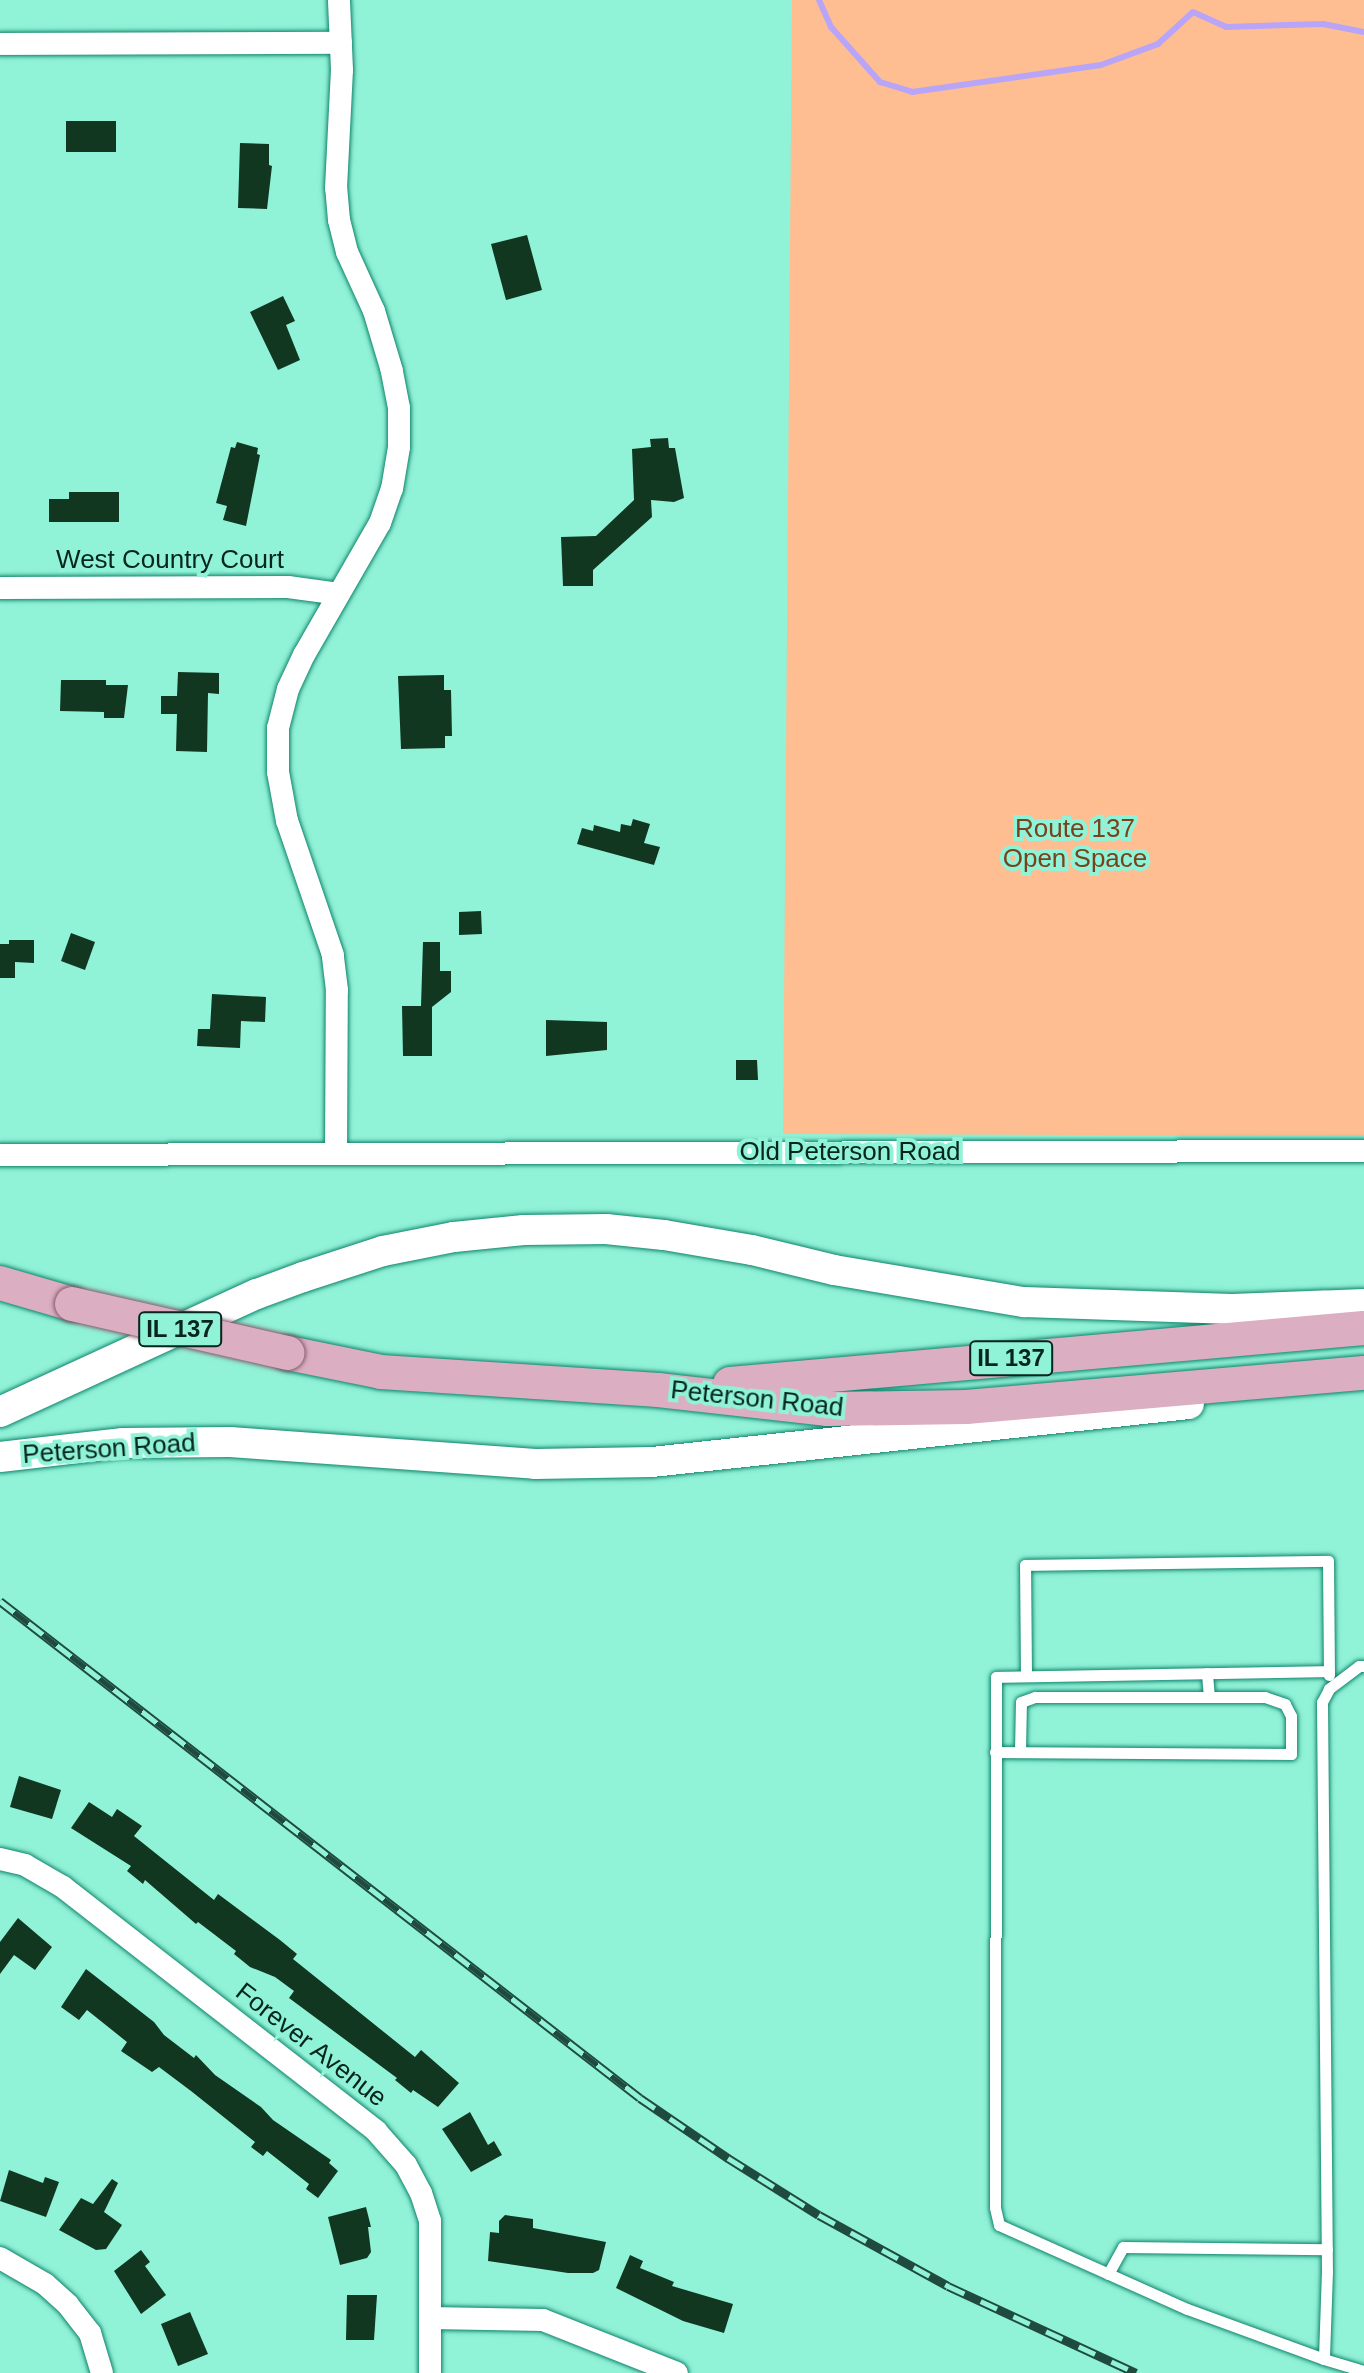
<!DOCTYPE html>
<style>
body{margin:0}
#map{position:relative;width:1364px;height:2373px;overflow:hidden;background:#90f2d7;font-family:Helvetica,sans-serif}
div>[style]{position:absolute}
[style*='--x']{left:calc(var(--x)*1px);top:calc(var(--y)*1px);width:calc(var(--w)*1px);rotate:calc(var(--a)*1deg)}
.green>*{inset:0;background:#ffbd92}
.stream>*{height:6px;margin:-3px;padding:0 3px;transform-origin:3px;border-radius:3px;background:#b8a5f8}
.building>*{inset:0;background:#113720}
.roads{filter:drop-shadow(0 0 2px #0f846c) drop-shadow(0 0 2px #0f846c)}
.lane>*{height:11px;margin:-5.5px;padding:0 5.5px;transform-origin:5.5px;border-radius:5.5px;background:#fff}
.street>*{height:22px;margin:-11px;padding:0 11px;transform-origin:11px;border-radius:11px;background:#fff}
.secondary>*{height:30px;margin:-15px;padding:0 15px;transform-origin:15px;border-radius:15px;background:#fff}
.primary>*{height:34px;margin:-17px;padding:0 17px;transform-origin:17px;border-radius:17px;background:#dcaec1}
.rail>*{height:9px;margin-top:-4.5px;transform-origin:0;background:repeating-linear-gradient(90deg,#90f2d7 0 18px,#1f4b3f 0 36px);box-sizing:border-box;border-block:2px solid #1f4b3f}
.bridges{filter:drop-shadow(0 0 2px #815b6c) drop-shadow(0 0 2px #815b6c)}
.primary-bridge>*{height:34px;margin:-17px;padding:0 17px;transform-origin:17px;border-radius:17px;background:#dcaec1}
span{translate:-50% -50%;white-space:nowrap;text-align:center;line-height:1.15;-webkit-text-stroke:8px #90f2d7;paint-order:stroke}
.shield-label span{padding:2px 6px;background:#90f2d7;border:2px solid;border-radius:6px;-webkit-text-stroke-width:0}
.shield-label{font-size:24px;color:#05251d;font-weight:700}
.street-label{font-size:26px;color:#05251d}
.park-label{font-size:26px;color:#78431c}
</style>
<div id="map">
<div class="green">
<div style="clip-path:polygon(792px 0,1364px 0,1364px 1136px,783px 1134px)"></div>
</div>
<div class="stream">
<div style="--x:819;--y:0;--w:30;--a:66"></div>
<div style="--x:831;--y:27;--w:74;--a:48.3"></div>
<div style="--x:880;--y:82;--w:34;--a:17"></div>
<div style="--x:912;--y:92;--w:191;--a:-8.1"></div>
<div style="--x:1101;--y:65;--w:61;--a:-20.2"></div>
<div style="--x:1158;--y:44;--w:47;--a:-42.4"></div>
<div style="--x:1193;--y:12;--w:36;--a:24"></div>
<div style="--x:1226;--y:27;--w:97;--a:-1.8"></div>
<div style="--x:1323;--y:24;--w:42;--a:11"></div>
</div>
<div class="building">
<div style="clip-path:polygon(66px 121px,116px 121px,116px 152px,66px 152px)"></div>
<div style="clip-path:polygon(240px 143px,269px 144px,269px 165px,272px 166px,267px 209px,238px 208px)"></div>
<div style="clip-path:polygon(527px 235px,542px 290px,506px 300px,491px 244px)"></div>
<div style="clip-path:polygon(283px 296px,295px 321px,286px 325px,300px 360px,278px 370px,250px 312px)"></div>
<div style="clip-path:polygon(668px 438px,669px 448px,675px 448px,684px 498px,674px 502px,651px 500px,652px 517px,593px 570px,593px 586px,563px 586px,561px 537px,596px 536px,634px 500px,632px 449px,651px 447px,650px 439px)"></div>
<div style="clip-path:polygon(237px 442px,258px 448px,257px 454px,260px 455px,246px 526px,223px 520px,227px 506px,216px 503px,231px 447px,235px 448px)"></div>
<div style="clip-path:polygon(69px 492px,119px 492px,119px 522px,49px 522px,49px 499px,69px 499px)"></div>
<div style="clip-path:polygon(178px 672px,219px 673px,219px 694px,208px 693px,207px 752px,176px 751px,177px 714px,161px 714px,161px 696px,177px 696px)"></div>
<div style="clip-path:polygon(444px 675px,444px 690px,451px 690px,452px 736px,445px 736px,445px 748px,401px 749px,398px 676px)"></div>
<div style="clip-path:polygon(61px 680px,106px 680px,106px 685px,128px 685px,124px 718px,104px 718px,104px 712px,60px 711px)"></div>
<div style="clip-path:polygon(633px 819px,650px 824px,644px 843px,660px 847px,654px 865px,577px 844px,582px 828px,593px 831px,594px 825px,620px 832px,621px 824px,631px 826px)"></div>
<div style="clip-path:polygon(481px 911px,482px 934px,459px 935px,459px 912px)"></div>
<div style="clip-path:polygon(71px 933px,95px 942px,85px 970px,61px 961px)"></div>
<div style="clip-path:polygon(9px 940px,34px 940px,34px 963px,15px 962px,15px 978px,0 978px,0 944px,9px 944px)"></div>
<div style="clip-path:polygon(423px 942px,440px 942px,440px 971px,451px 971px,451px 992px,432px 1007px,432px 1056px,403px 1056px,402px 1006px,421px 1006px)"></div>
<div style="clip-path:polygon(212px 994px,266px 997px,265px 1022px,241px 1021px,240px 1048px,197px 1046px,198px 1029px,210px 1029px)"></div>
<div style="clip-path:polygon(546px 1020px,607px 1022px,607px 1050px,546px 1056px)"></div>
<div style="clip-path:polygon(736px 1060px,757px 1060px,758px 1080px,736px 1080px)"></div>
<div style="clip-path:polygon(19px 1776px,61px 1790px,52px 1819px,10px 1807px)"></div>
<div style="clip-path:polygon(89px 1802px,112px 1817px,117px 1809px,142px 1826px,134px 1836px,214px 1900px,218px 1894px,280px 1940px,297px 1954px,293px 1959px,415px 2057px,421px 2050px,459px 2083px,438px 2107px,413px 2090px,411px 2093px,395px 2080px,397px 2078px,289px 1998px,294px 1991px,275px 1977px,250px 1967px,234px 1954px,236px 1951px,198px 1922px,196px 1924px,145px 1880px,143px 1884px,127px 1871px,131px 1866px,71px 1828px)"></div>
<div style="clip-path:polygon(18px 1918px,52px 1947px,35px 1970px,14px 1955px,0 1974px,0 1942px)"></div>
<div style="clip-path:polygon(86px 1969px,154px 2022px,164px 2035px,194px 2058px,196px 2055px,215px 2075px,261px 2107px,273px 2120px,331px 2160px,329px 2163px,338px 2171px,318px 2198px,306px 2189px,309px 2184px,267px 2151px,263px 2156px,251px 2147px,255px 2142px,191px 2091px,159px 2067px,152px 2072px,121px 2051px,127px 2042px,87px 2010px,79px 2020px,61px 2007px)"></div>
<div style="clip-path:polygon(470px 2112px,488px 2145px,494px 2141px,502px 2155px,471px 2172px,442px 2129px)"></div>
<div style="clip-path:polygon(9px 2170px,43px 2183px,45px 2177px,59px 2182px,46px 2217px,0 2201px)"></div>
<div style="clip-path:polygon(112px 2179px,118px 2183px,104px 2212px,122px 2225px,106px 2249px,96px 2250px,59px 2230px,81px 2198px,93px 2204px)"></div>
<div style="clip-path:polygon(366px 2207px,371px 2227px,368px 2227px,371px 2252px,367px 2258px,340px 2265px,328px 2217px)"></div>
<div style="clip-path:polygon(505px 2215px,533px 2219px,533px 2228px,606px 2242px,599px 2270px,593px 2273px,568px 2273px,488px 2261px,490px 2232px,499px 2233px,499px 2221px)"></div>
<div style="clip-path:polygon(141px 2250px,150px 2262px,145px 2266px,166px 2295px,141px 2314px,114px 2271px)"></div>
<div style="clip-path:polygon(630px 2255px,643px 2261px,640px 2268px,674px 2282px,672px 2286px,733px 2304px,724px 2333px,683px 2321px,616px 2288px)"></div>
<div style="clip-path:polygon(347px 2295px,377px 2295px,374px 2340px,346px 2340px)"></div>
<div style="clip-path:polygon(190px 2312px,208px 2354px,178px 2366px,161px 2324px)"></div>
</div>
<div class="roads">
<div class="lane">
<div style="--x:1364;--y:1666;--w:5;--a:180"></div>
<div style="--x:1359;--y:1666;--w:38;--a:143"></div>
<div style="--x:1329;--y:1689;--w:15;--a:118"></div>
<div style="--x:1322;--y:1702;--w:569;--a:89.5"></div>
<div style="--x:1327;--y:2271;--w:88;--a:92"></div>
<div style="--x:1324;--y:2359;--w:42;--a:16.7"></div>
<div style="--x:1026;--y:1675;--w:110;--a:-90.5"></div>
<div style="--x:1025;--y:1565;--w:303;--a:-0.8"></div>
<div style="--x:1328;--y:1561;--w:114;--a:89.5"></div>
<div style="--x:995;--y:1752;--w:296;--a:0.4"></div>
<div style="--x:1291;--y:1754;--w:38;--a:-90"></div>
<div style="--x:1291;--y:1716;--w:13;--a:-117"></div>
<div style="--x:1285;--y:1704;--w:21;--a:-161"></div>
<div style="--x:1265;--y:1697;--w:56;--a:180"></div>
<div style="--x:1209;--y:1697;--w:24;--a:-95"></div>
<div style="--x:1020;--y:1752;--w:50;--a:-88.9"></div>
<div style="--x:1021;--y:1702;--w:15;--a:-20"></div>
<div style="--x:1035;--y:1697;--w:174;--a:0"></div>
<div style="--x:1108;--y:2274;--w:31;--a:-61"></div>
<div style="--x:1123;--y:2247;--w:204;--a:0.6"></div>
<div style="--x:1324;--y:2359;--w:146;--a:-159.9"></div>
<div style="--x:1187;--y:2309;--w:206;--a:-155.9"></div>
<div style="--x:999;--y:2225;--w:18;--a:-103"></div>
<div style="--x:995;--y:2207;--w:530;--a:-89.89"></div>
<div style="--x:996;--y:1677;--w:333;--a:-1"></div>
</div>
<div class="street">
<div style="--x:0;--y:44;--w:341;--a:-0.2"></div>
<div style="--x:0;--y:588;--w:288;--a:-0.2"></div>
<div style="--x:288;--y:587;--w:51;--a:7.8"></div>
<div style="--x:336;--y:1154;--w:164;--a:-89.7"></div>
<div style="--x:337;--y:990;--w:35;--a:-97"></div>
<div style="--x:333;--y:955;--w:142;--a:-108.9"></div>
<div style="--x:287;--y:821;--w:50;--a:-100.4"></div>
<div style="--x:278;--y:772;--w:44;--a:-90"></div>
<div style="--x:278;--y:728;--w:40;--a:-75.6"></div>
<div style="--x:288;--y:689;--w:38;--a:-65"></div>
<div style="--x:304;--y:655;--w:152;--a:-60.1"></div>
<div style="--x:380;--y:523;--w:36;--a:-71"></div>
<div style="--x:392;--y:489;--w:43;--a:-80.5"></div>
<div style="--x:399;--y:447;--w:39;--a:-90"></div>
<div style="--x:399;--y:408;--w:38;--a:-101"></div>
<div style="--x:392;--y:371;--w:63;--a:-106.7"></div>
<div style="--x:374;--y:311;--w:65;--a:-114.6"></div>
<div style="--x:347;--y:252;--w:33;--a:-104"></div>
<div style="--x:339;--y:220;--w:32;--a:-95"></div>
<div style="--x:336;--y:188;--w:118;--a:-87.1"></div>
<div style="--x:342;--y:70;--w:70;--a:-92.5"></div>
<div style="--x:0;--y:1155;--w:1364;--a:-0.17"></div>
<div style="--x:0;--y:1859;--w:26;--a:13"></div>
<div style="--x:25;--y:1865;--w:44;--a:30.1"></div>
<div style="--x:63;--y:1887;--w:397;--a:37.9"></div>
<div style="--x:376;--y:2131;--w:45;--a:48.6"></div>
<div style="--x:406;--y:2165;--w:32;--a:62"></div>
<div style="--x:421;--y:2193;--w:29;--a:72"></div>
<div style="--x:430;--y:2221;--w:152;--a:90"></div>
<div style="--x:0;--y:2258;--w:52;--a:30"></div>
<div style="--x:45;--y:2284;--w:31;--a:42"></div>
<div style="--x:68;--y:2305;--w:36;--a:52"></div>
<div style="--x:90;--y:2333;--w:42;--a:73.3"></div>
<div style="--x:430;--y:2318;--w:113;--a:1"></div>
<div style="--x:543;--y:2320;--w:144;--a:21.6"></div>
</div>
<div class="secondary">
<div style="--x:0;--y:1412;--w:283;--a:-24.7"></div>
<div style="--x:257;--y:1294;--w:49;--a:-20.3"></div>
<div style="--x:303;--y:1277;--w:84;--a:-18"></div>
<div style="--x:383;--y:1251;--w:72;--a:-11.2"></div>
<div style="--x:454;--y:1237;--w:70;--a:-5.7"></div>
<div style="--x:524;--y:1230;--w:82;--a:-0.7"></div>
<div style="--x:606;--y:1229;--w:58;--a:5.9"></div>
<div style="--x:664;--y:1235;--w:89;--a:9.7"></div>
<div style="--x:752;--y:1250;--w:84;--a:13.7"></div>
<div style="--x:834;--y:1270;--w:193;--a:9.6"></div>
<div style="--x:1024;--y:1302;--w:208;--a:1.9"></div>
<div style="--x:1232;--y:1309;--w:132;--a:-2.2"></div>
<div style="--x:0;--y:1457;--w:124;--a:-6.5"></div>
<div style="--x:123;--y:1443;--w:107;--a:-0.5"></div>
<div style="--x:230;--y:1442;--w:306;--a:4.1"></div>
<div style="--x:535;--y:1464;--w:117;--a:-1"></div>
<div style="--x:652;--y:1462;--w:540;--a:-6.16"></div>
</div>
<div class="primary">
<div style="--x:0;--y:1283;--w:75;--a:16.3"></div>
<div style="--x:288;--y:1353;--w:95;--a:11.5"></div>
<div style="--x:381;--y:1372;--w:278;--a:3.7"></div>
<div style="--x:658;--y:1390;--w:171;--a:6.4"></div>
<div style="--x:828;--y:1409;--w:138;--a:-0.8"></div>
<div style="--x:966;--y:1407;--w:399;--a:-4.9"></div>
<div style="--x:730;--y:1384;--w:636;--a:-5.05"></div>
</div>
</div>
<div class="rail">
<div style="--x:0;--y:1601;--w:810;--a:37.83"></div>
<div style="--x:640;--y:2098;--w:107;--a:34.3"></div>
<div style="--x:728;--y:2158;--w:107;--a:32.1"></div>
<div style="--x:819;--y:2215;--w:147;--a:28.8"></div>
<div style="--x:948;--y:2286;--w:207;--a:24.8"></div>
</div>
<div class="bridges">
<div class="primary-bridge">
<div style="--x:72;--y:1304;--w:221;--a:12.8"></div>
</div>
</div>
<div class="shield-label">
<span style="left:180px;top:1329px">IL 137</span>
<span style="left:1011px;top:1358px">IL 137</span>
</div>
<div class="street-label">
<span style="left:170px;top:560px">West Country Court</span>
<span style="left:850px;top:1152px">Old Peterson Road</span>
<span style="left:757px;top:1399px;rotate:6deg">Peterson Road</span>
<span style="left:109px;top:1449px;rotate:-4deg">Peterson Road</span>
<span style="left:311px;top:2045px;rotate:38deg">Forever Avenue</span>
</div>
<div class="park-label">
<span style="left:1075px;top:844px">Route 137<br>Open Space</span>
</div>
</div>
